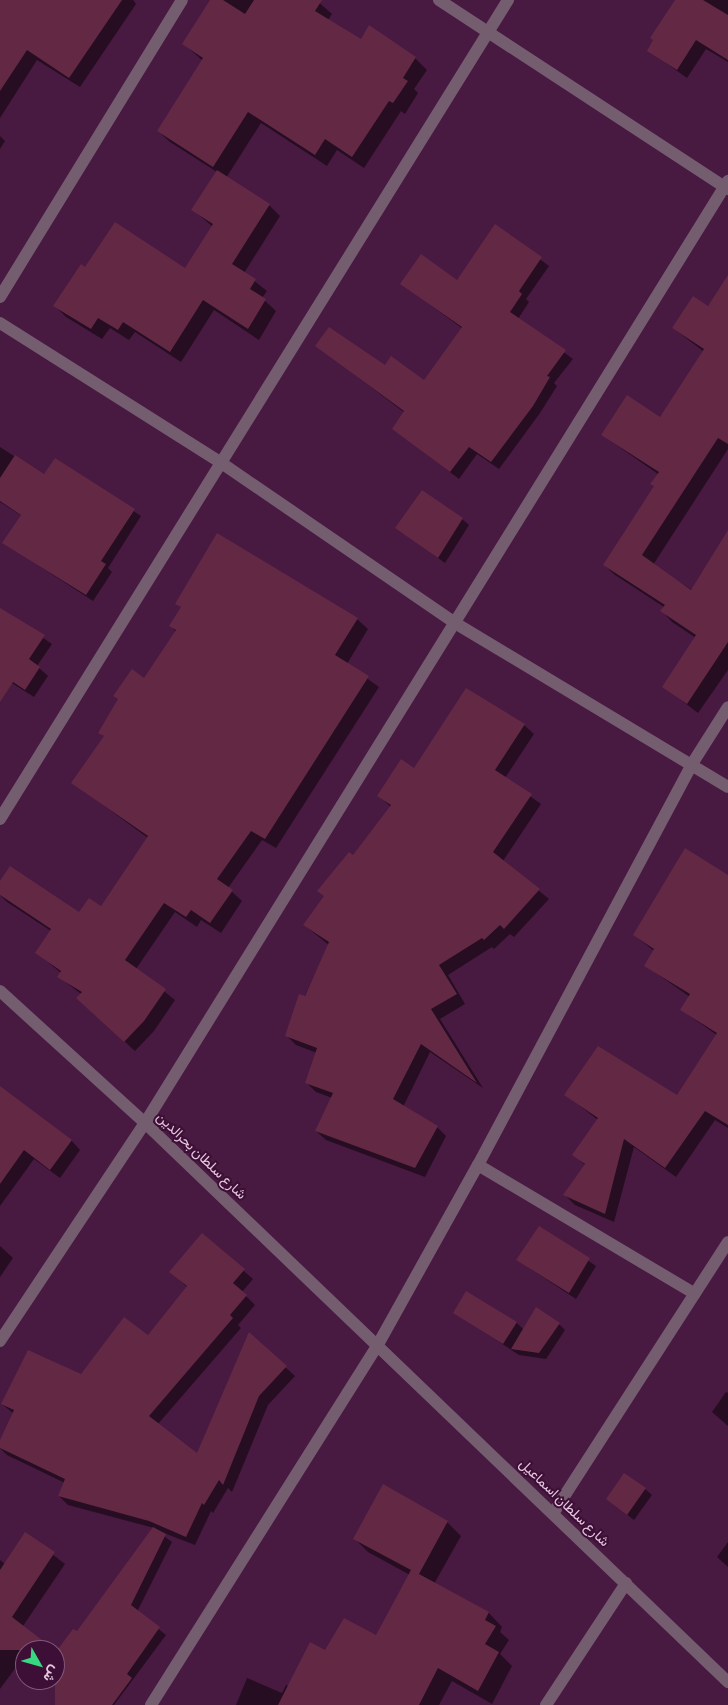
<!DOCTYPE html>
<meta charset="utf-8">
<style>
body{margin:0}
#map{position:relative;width:728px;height:1705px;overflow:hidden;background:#481941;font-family:"Sofia Sans Condensed",Vazirmatn,sans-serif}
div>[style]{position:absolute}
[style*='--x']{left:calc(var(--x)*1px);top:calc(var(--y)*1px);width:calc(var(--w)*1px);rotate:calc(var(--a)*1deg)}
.shadow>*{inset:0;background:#0007}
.building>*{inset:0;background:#632944}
.minor>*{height:12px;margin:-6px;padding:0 6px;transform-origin:6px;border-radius:6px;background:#745d6f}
span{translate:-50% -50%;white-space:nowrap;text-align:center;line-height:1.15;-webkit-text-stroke:4px #3d0e36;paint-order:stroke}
.street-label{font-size:14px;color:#e6c8e0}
.north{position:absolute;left:15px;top:1640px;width:50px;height:50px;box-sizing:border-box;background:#3d0e36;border:1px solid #81587a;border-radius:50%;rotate:128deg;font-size:14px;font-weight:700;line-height:20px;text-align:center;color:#e6c8e0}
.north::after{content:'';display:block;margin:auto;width:18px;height:22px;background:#38d880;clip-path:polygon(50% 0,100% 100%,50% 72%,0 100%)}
</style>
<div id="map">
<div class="shadow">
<div style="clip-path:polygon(0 0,133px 0,136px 4px,80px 87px,37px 60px,0 118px)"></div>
<div style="clip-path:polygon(212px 0,316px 0,332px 14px,328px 20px,361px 41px,415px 58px,427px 70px,414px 89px,418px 93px,405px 114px,401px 111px,364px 168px,337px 150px,327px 166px,261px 123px,226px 178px,269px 205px,280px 216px,244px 273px,267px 291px,262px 298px,276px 311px,259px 340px,214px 310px,181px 362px,135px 332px,129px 340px,110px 328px,102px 339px,66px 317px,55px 306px,86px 268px,186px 270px,213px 227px,193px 210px,217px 172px,170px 142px,158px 131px,203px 61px,184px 44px)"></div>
<div style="clip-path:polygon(677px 0,728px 0,728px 62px,706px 49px,687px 78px,649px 51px)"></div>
<div style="clip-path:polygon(0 136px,5px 141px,0 149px)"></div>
<div style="clip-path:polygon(495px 226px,549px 266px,526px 299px,529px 302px,518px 319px,573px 359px,554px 383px,557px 386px,540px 413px,499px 469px,477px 454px,459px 479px,393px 429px,405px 413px,317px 346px,425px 382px,463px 329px,402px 284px,458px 282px)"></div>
<div style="clip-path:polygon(728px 277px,728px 449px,653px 565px,728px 613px,728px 670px,698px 713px,664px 687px,696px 638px,672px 622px,662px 611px,664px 607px,615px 575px,604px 565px,655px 487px,658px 474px,602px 435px,661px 419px,703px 351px,673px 328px,708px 307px)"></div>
<div style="clip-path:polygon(0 447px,45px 476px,55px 459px,141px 516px,108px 568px,112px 572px,93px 601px,4px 543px,22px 516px,0 502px)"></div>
<div style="clip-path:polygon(462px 519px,469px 525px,445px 563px,397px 528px)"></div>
<div style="clip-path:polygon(177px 604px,357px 619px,368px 629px,347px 664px,379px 687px,276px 848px,262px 840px,228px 888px,242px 901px,221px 933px,201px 920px,197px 927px,175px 912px,136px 969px,175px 1000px,154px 1031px,135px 1051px,88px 1008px,81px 994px,59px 977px,61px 973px,37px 953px,51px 931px,7px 902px,0 895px,0 887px,79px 914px,101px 907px,148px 838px,73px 783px,105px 737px,100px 732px,119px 700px,115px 696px,144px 680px,176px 632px,171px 626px,182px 608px)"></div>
<div style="clip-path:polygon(0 609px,52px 644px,37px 666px,48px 676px,34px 697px,7px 680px,0 691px)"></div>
<div style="clip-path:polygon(524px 725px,534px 734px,505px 778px,541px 804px,503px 861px,549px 899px,514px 937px,510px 934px,494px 949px,492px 947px,448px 975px,465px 1004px,440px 1019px,483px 1088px,430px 1052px,403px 1107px,437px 1127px,446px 1136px,425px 1177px,326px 1140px,316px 1131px,332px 1098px,316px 1092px,306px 1082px,317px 1053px,296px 1045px,286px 1035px,329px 945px,304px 925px,391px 807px,379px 796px,415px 769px)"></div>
<div style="clip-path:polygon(728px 876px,728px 1128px,715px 1120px,676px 1177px,634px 1147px,614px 1222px,575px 1205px,565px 1195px,586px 1166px,574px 1155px,598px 1120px,566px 1095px,678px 1097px,717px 1035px,681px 1010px,690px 997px,646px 966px,654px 951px,634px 935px)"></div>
<div style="clip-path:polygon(0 1107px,71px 1140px,80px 1150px,60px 1178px,34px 1159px,0 1206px)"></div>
<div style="clip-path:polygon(540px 1228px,596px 1266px,576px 1299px,517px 1260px)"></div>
<div style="clip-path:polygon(202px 1235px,253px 1279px,242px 1292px,255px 1305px,238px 1325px,241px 1328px,158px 1424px,197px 1455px,249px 1334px,295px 1376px,268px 1405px,232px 1492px,228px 1488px,213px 1513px,211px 1511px,195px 1545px,156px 1530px,172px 1542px,137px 1612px,166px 1635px,114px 1705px,55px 1705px,55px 1655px,77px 1633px,154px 1528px,68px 1505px,59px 1496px,65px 1483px,7px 1455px,0 1448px,0 1443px,14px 1414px,2px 1404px,81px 1376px,148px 1337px,187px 1287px,171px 1272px)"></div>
<div style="clip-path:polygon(0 1246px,13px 1258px,0 1277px)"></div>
<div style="clip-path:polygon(455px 1313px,516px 1322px,524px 1330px,559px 1324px,565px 1330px,546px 1359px,519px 1355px)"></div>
<div style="clip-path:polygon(726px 1392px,728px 1393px,728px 1426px,712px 1412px)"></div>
<div style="clip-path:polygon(645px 1489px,652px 1495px,634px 1520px,607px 1499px)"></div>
<div style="clip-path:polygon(447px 1522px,461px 1536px,434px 1584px,489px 1613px,502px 1627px,500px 1632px,509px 1640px,500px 1654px,512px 1666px,492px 1704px,452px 1681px,439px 1705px,236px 1705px,247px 1678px,282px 1693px,286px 1685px,289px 1686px,326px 1652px,376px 1637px,410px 1575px,368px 1552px,354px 1538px)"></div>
<div style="clip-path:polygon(26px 1534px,65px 1564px,23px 1626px,29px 1650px,25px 1650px,25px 1655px,0 1689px,0 1560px,5px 1564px)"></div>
<div style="clip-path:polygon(728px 1542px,728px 1567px,717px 1557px)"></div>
</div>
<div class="building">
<div style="clip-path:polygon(0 0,122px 0,69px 78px,27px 50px,0 91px)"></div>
<div style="clip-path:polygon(210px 0,223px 0,245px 14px,254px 0,322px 0,315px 11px,361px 39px,369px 25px,416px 57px,403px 78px,408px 81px,393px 103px,389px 101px,352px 157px,325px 139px,315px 155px,248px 112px,213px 167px,157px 131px,203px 58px,182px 44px)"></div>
<div style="clip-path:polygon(675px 0,703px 0,728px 15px,728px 60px,696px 40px,677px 70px,647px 51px,653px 40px,650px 38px)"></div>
<div style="clip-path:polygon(217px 170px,270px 204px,232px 264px,256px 279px,250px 289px,266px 299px,248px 329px,203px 300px,170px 352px,123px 322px,118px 330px,98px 318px,91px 329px,53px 306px,81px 264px,85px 267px,115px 222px,185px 268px,213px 224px,191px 210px)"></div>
<div style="clip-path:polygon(495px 224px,542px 257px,519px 291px,522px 294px,510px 312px,566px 350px,547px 376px,550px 377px,533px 406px,491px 462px,469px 447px,450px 472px,392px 429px,404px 411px,315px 346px,329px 327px,385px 365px,391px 356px,424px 380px,462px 327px,400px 284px,421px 254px,457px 280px)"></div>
<div style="clip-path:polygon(728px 275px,728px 444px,718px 438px,642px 555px,691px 590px,728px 530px,728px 642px,687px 704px,662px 687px,696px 635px,660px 611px,665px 605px,603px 565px,654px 486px,650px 484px,659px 472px,601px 435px,627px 395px,660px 417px,704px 349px,672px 328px,693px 296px,708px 306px)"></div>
<div style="clip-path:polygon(15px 455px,44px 474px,55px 458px,135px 509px,101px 561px,106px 564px,86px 595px,2px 543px,21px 515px,0 501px,0 478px)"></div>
<div style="clip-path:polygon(422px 490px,463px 518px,438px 558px,395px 528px)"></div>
<div style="clip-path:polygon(217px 533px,358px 618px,335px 655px,369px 676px,265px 839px,251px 831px,217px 879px,233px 890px,210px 923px,191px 910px,186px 917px,164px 903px,125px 960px,166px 989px,144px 1021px,124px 1042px,76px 998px,82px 992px,57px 977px,61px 971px,35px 953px,51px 929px,0 895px,0 881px,10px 866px,79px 912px,89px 898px,101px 906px,148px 836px,71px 783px,104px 736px,98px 733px,118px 699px,113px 696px,132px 669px,144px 678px,176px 630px,169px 626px,181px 607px,175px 604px)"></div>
<div style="clip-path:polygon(0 608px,45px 635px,29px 659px,40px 667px,25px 690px,13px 682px,0 702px)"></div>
<div style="clip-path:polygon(466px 688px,525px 724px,495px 770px,532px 794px,493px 852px,540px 889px,504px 929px,500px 925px,484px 940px,482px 938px,439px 965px,457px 994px,431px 1009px,477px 1083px,421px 1044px,393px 1099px,438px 1126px,415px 1168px,315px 1131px,333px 1093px,305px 1083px,317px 1048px,285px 1036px,299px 994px,305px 996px,329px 942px,303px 925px,324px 896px,317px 891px,349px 852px,353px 855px,391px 805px,377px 796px,401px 759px,414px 768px)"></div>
<div style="clip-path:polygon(685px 848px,728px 875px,728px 1125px,705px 1111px,665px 1168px,624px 1139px,605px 1214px,563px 1195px,585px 1164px,572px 1155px,598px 1118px,564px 1095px,598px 1046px,677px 1095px,717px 1033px,680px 1010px,690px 994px,644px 966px,654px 949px,633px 935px)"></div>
<div style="clip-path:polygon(0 1086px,72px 1140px,50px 1170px,24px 1150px,0 1184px)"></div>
<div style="clip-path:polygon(539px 1226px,590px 1258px,569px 1293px,516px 1260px)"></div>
<div style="clip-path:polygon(202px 1233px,245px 1269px,233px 1283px,247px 1295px,230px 1315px,233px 1318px,149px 1416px,197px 1453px,249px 1332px,287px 1366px,259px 1396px,223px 1485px,219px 1480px,204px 1505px,202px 1503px,186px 1537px,149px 1521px,58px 1496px,65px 1479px,0 1448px,0 1440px,14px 1410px,1px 1404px,28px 1350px,81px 1374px,124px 1317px,148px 1335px,187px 1286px,169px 1272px)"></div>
<div style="clip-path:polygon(466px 1291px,517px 1322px,503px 1344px,453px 1313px)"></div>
<div style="clip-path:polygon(536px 1307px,560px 1323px,539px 1353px,511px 1349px)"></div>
<div style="clip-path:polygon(624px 1473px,646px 1488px,627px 1515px,606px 1499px)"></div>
<div style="clip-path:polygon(383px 1484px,448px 1521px,419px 1574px,489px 1612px,485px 1620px,496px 1626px,485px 1644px,499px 1652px,478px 1691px,438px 1668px,419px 1705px,278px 1705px,310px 1642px,325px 1650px,344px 1618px,376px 1635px,411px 1570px,353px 1539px)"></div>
<div style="clip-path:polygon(153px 1527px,166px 1534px,131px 1605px,160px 1627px,127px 1674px,132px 1678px,112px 1705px,55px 1705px,55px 1653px,73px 1629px,77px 1631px)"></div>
<div style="clip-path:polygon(25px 1532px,55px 1552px,12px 1617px,55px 1650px,0 1650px,0 1570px)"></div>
</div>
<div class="minor">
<div style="--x:439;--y:0;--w:345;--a:33.2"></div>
<div style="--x:0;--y:297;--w:348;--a:-58.5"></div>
<div style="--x:0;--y:323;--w:260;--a:32.3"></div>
<div style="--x:220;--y:462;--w:285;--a:34.4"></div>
<div style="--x:455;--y:623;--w:318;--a:31"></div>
<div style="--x:0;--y:819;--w:964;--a:-58.19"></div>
<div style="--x:0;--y:991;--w:196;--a:42.3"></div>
<div style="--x:145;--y:1123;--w:808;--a:43.8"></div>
<div style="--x:478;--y:1165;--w:252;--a:30.7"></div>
<div style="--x:0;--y:1341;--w:262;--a:-56.4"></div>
<div style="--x:145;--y:1123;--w:1108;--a:-58.25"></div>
<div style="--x:554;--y:1512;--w:321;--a:-57.2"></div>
<div style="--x:151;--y:1705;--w:422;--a:-57.8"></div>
<div style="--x:376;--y:1348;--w:210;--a:-60.9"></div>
<div style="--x:478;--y:1165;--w:455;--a:-61.9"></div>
<div style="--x:692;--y:764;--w:67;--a:-57.7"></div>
<div style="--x:546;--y:1705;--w:146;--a:-56.7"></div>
</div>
<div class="street-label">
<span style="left:201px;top:1156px;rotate:44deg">شارع سلطان بحرالدين</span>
<span style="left:564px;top:1503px;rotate:44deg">شارع سلطان اسماعيل</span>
</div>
<div class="north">ش</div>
</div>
